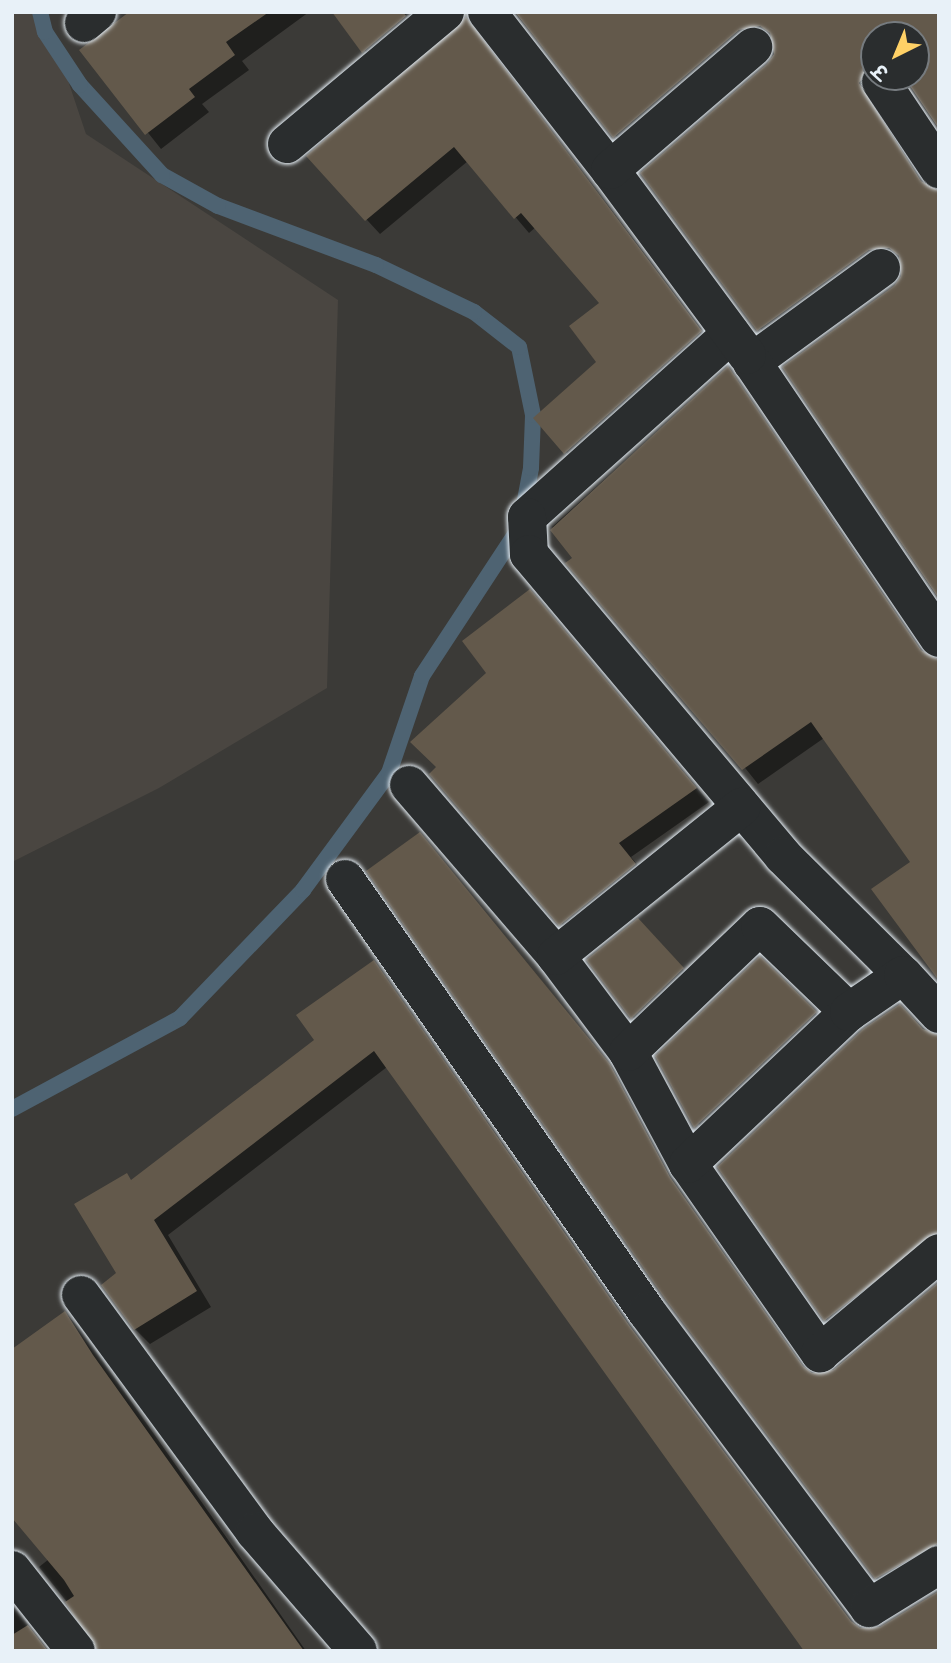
<!DOCTYPE html>
<meta charset="utf-8">
<style>
body{margin:0}
#map{position:relative;width:951px;height:1663px;overflow:hidden;background:#3b3a37;font-family:"Indie Flower","Playpen Sans Deva",sans-serif}
div>[style]{position:absolute}
[style*='--x']{left:calc(var(--x)*1px);top:calc(var(--y)*1px);width:calc(var(--w)*1px);rotate:calc(var(--a)*1deg)}
.built>*{inset:0;background:#4a4641}
.shadow>*{inset:0;background:#0007}
.stream>*{height:16px;margin:-8px;padding:0 8px;transform-origin:8px;border-radius:8px;background:#4e6372}
.building>*{inset:0;background:#63594b}
.roads{filter:drop-shadow(0 0 2px #e8f1f8) drop-shadow(0 0 2px #e8f1f8)}
.minor>*{height:38px;margin:-19px;padding:0 19px;transform-origin:19px;border-radius:19px;background:#2a2d2e}
span{translate:-50% -50%;white-space:nowrap;text-align:center;line-height:1.15;-webkit-text-stroke:7px #2a2d2e;paint-order:stroke}
.frame{position:absolute;inset:0;border:14px solid #e8f1f8;pointer-events:none}
.north{position:absolute;left:860px;top:21px;width:70px;height:70px;box-sizing:border-box;background:#2a2d2e;border:2px solid #767b7f;border-radius:50%;rotate:223deg;font-size:19px;font-weight:700;line-height:28px;text-align:center;color:#e8f1f8}
.north::after{content:'';display:block;margin:auto;width:24px;height:32px;background:#ffd166;clip-path:polygon(50% 0,100% 100%,50% 72%,0 100%)}
</style>
<div id="map">
<div class="built">
<div style="clip-path:polygon(12px 12px,45px 12px,86px 134px,338px 300px,327px 688px,159px 788px,12px 862px)"></div>
</div>
<div class="shadow">
<div style="clip-path:polygon(132px 12px,309px 12px,242px 61px,249px 70px,202px 104px,209px 112px,161px 149px,82px 50px)"></div>
<div style="clip-path:polygon(334px 12px,447px 12px,378px 67px)"></div>
<div style="clip-path:polygon(514px 12px,939px 12px,939px 130px,902px 77px,916px 77px,916px 35px,874px 35px,877px 110px,927px 186px,939px 192px,939px 600px,784px 368px,895px 287px,903px 277px,901px 262px,884px 264px,773px 345px,642px 174px,769px 65px,776px 43px,766px 40px,629px 152px)"></div>
<div style="clip-path:polygon(466px 19px,715px 346px,580px 467px,535px 419px,598px 362px,602px 303px,536px 227px,529px 233px,468px 161px,380px 234px,309px 157px)"></div>
<div style="clip-path:polygon(728px 368px,930px 660px,939px 659px,939px 977px,912px 863px,824px 738px,758px 784px,552px 527px)"></div>
<div style="clip-path:polygon(543px 605px,709px 802px,631px 857px,648px 878px,573px 938px,438px 768px,488px 673px)"></div>
<div style="clip-path:polygon(420px 834px,624px 1081px,685px 1193px,808px 1370px,824px 1376px,939px 1284px,939px 1566px,891px 1593px,876px 1578px)"></div>
<div style="clip-path:polygon(645px 928px,690px 977px,639px 1025px,589px 960px)"></div>
<div style="clip-path:polygon(760px 959px,830px 1027px,709px 1141px,657px 1057px)"></div>
<div style="clip-path:polygon(374px 962px,644px 1342px,860px 1630px,880px 1629px,939px 1651px,806px 1651px,387px 1067px,168px 1235px,211px 1307px,150px 1344px,135px 1329px,119px 1274px,132px 1181px,316px 1040px)"></div>
<div style="clip-path:polygon(900px 1006px,933px 1037px,939px 1035px,939px 1252px,840px 1335px,826px 1320px)"></div>
<div style="clip-path:polygon(65px 1313px,79px 1327px,306px 1651px,97px 1651px,95px 1637px,39px 1567px,49px 1559px)"></div>
<div style="clip-path:polygon(12px 1605px,16px 1609px,49px 1651px,12px 1651px)"></div>
</div>
<div class="stream">
<div style="--x:12;--y:1109;--w:191;--a:-28.4"></div>
<div style="--x:180;--y:1018;--w:178;--a:-46.1"></div>
<div style="--x:303;--y:890;--w:145;--a:-53.7"></div>
<div style="--x:389;--y:773;--w:102;--a:-71.2"></div>
<div style="--x:422;--y:676;--w:178;--a:-56.7"></div>
<div style="--x:520;--y:527;--w:60;--a:-79.4"></div>
<div style="--x:531;--y:468;--w:53;--a:-87.8"></div>
<div style="--x:533;--y:415;--w:69;--a:-101.6"></div>
<div style="--x:519;--y:347;--w:57;--a:-142.1"></div>
<div style="--x:474;--y:312;--w:109;--a:-154.4"></div>
<div style="--x:376;--y:265;--w:169;--a:-159.5"></div>
<div style="--x:218;--y:206;--w:64;--a:-151"></div>
<div style="--x:162;--y:175;--w:122;--a:-132.3"></div>
<div style="--x:80;--y:85;--w:64;--a:-123.4"></div>
<div style="--x:45;--y:32;--w:21;--a:-104"></div>
</div>
<div class="building">
<div style="clip-path:polygon(129px 12px,269px 12px,226px 42px,235px 55px,189px 89px,195px 97px,145px 135px,79px 50px)"></div>
<div style="clip-path:polygon(332px 12px,403px 12px,406px 16px,362px 53px)"></div>
<div style="clip-path:polygon(515px 12px,939px 12px,939px 129px,904px 77px,916px 77px,916px 35px,874px 35px,874px 62px,859px 83px,921px 181px,939px 191px,939px 599px,782px 367px,894px 286px,901px 276px,899px 256px,889px 248px,869px 250px,757px 331px,640px 173px,767px 64px,774px 54px,770px 33px,760px 26px,739px 30px,613px 138px)"></div>
<div style="clip-path:polygon(466px 17px,702px 331px,564px 454px,533px 418px,596px 362px,569px 326px,599px 303px,521px 213px,514px 219px,454px 147px,365px 221px,306px 156px)"></div>
<div style="clip-path:polygon(728px 366px,921px 650px,939px 660px,939px 981px,871px 889px,910px 862px,811px 722px,742px 770px,565px 563px,572px 558px,550px 530px)"></div>
<div style="clip-path:polygon(530px 589px,697px 788px,619px 843px,636px 864px,559px 926px,429px 774px,436px 767px,410px 742px,486px 673px,462px 641px)"></div>
<div style="clip-path:polygon(420px 832px,610px 1064px,670px 1177px,803px 1366px,812px 1373px,833px 1370px,939px 1282px,939px 1543px,875px 1579px,665px 1299px,366px 871px)"></div>
<div style="clip-path:polygon(638px 918px,684px 968px,631px 1019px,586px 960px)"></div>
<div style="clip-path:polygon(760px 956px,817px 1012px,694px 1128px,655px 1056px)"></div>
<div style="clip-path:polygon(374px 960px,629px 1325px,851px 1621px,860px 1628px,880px 1627px,939px 1591px,939px 1651px,804px 1651px,374px 1051px,154px 1220px,197px 1291px,134px 1330px,101px 1285px,116px 1273px,74px 1204px,127px 1173px,131px 1180px,314px 1040px,296px 1015px)"></div>
<div style="clip-path:polygon(900px 1004px,923px 1029px,939px 1035px,939px 1232px,824px 1321px,717px 1167px,863px 1029px)"></div>
<div style="clip-path:polygon(65px 1311px,93px 1355px,304px 1651px,97px 1651px,65px 1602px,74px 1596px,64px 1580px,12px 1518px,12px 1349px)"></div>
<div style="clip-path:polygon(28px 1625px,48px 1651px,12px 1651px,12px 1635px)"></div>
</div>
<div class="roads">
<div class="minor">
<div style="--x:487;--y:12;--w:200;--a:52.1"></div>
<div style="--x:84;--y:23;--w:17;--a:-40"></div>
<div style="--x:881;--y:82;--w:105;--a:56.3"></div>
<div style="--x:287;--y:144;--w:206;--a:-39.9"></div>
<div style="--x:881;--y:268;--w:160;--a:143.9"></div>
<div style="--x:752;--y:362;--w:333;--a:55.9"></div>
<div style="--x:731;--y:334;--w:274;--a:138.1"></div>
<div style="--x:527;--y:517;--w:37;--a:87"></div>
<div style="--x:529;--y:554;--w:395;--a:49.9"></div>
<div style="--x:783;--y:856;--w:169;--a:44.8"></div>
<div style="--x:747;--y:355;--w:230;--a:-126.5"></div>
<div style="--x:610;--y:170;--w:189;--a:-40.7"></div>
<div style="--x:409;--y:785;--w:225;--a:49.3"></div>
<div style="--x:556;--y:956;--w:120;--a:53.1"></div>
<div style="--x:628;--y:1052;--w:127;--a:61.8"></div>
<div style="--x:688;--y:1164;--w:231;--a:55.1"></div>
<div style="--x:820;--y:1353;--w:155;--a:-40"></div>
<div style="--x:345;--y:879;--w:528;--a:55.11"></div>
<div style="--x:647;--y:1312;--w:370;--a:53.1"></div>
<div style="--x:869;--y:1608;--w:82;--a:-31.6"></div>
<div style="--x:556;--y:956;--w:238;--a:-38.8"></div>
<div style="--x:628;--y:1052;--w:182;--a:-43.7"></div>
<div style="--x:760;--y:926;--w:124;--a:44"></div>
<div style="--x:688;--y:1164;--w:221;--a:-43.4"></div>
<div style="--x:849;--y:1012;--w:65;--a:-34.4"></div>
<div style="--x:903;--y:975;--w:53;--a:47.3"></div>
<div style="--x:81;--y:1295;--w:294;--a:53.7"></div>
<div style="--x:255;--y:1532;--w:157;--a:49.1"></div>
<div style="--x:12;--y:1570;--w:103;--a:51.7"></div>
</div>
</div>
<div class="frame"></div>
<div class="north">उ</div>
</div>
